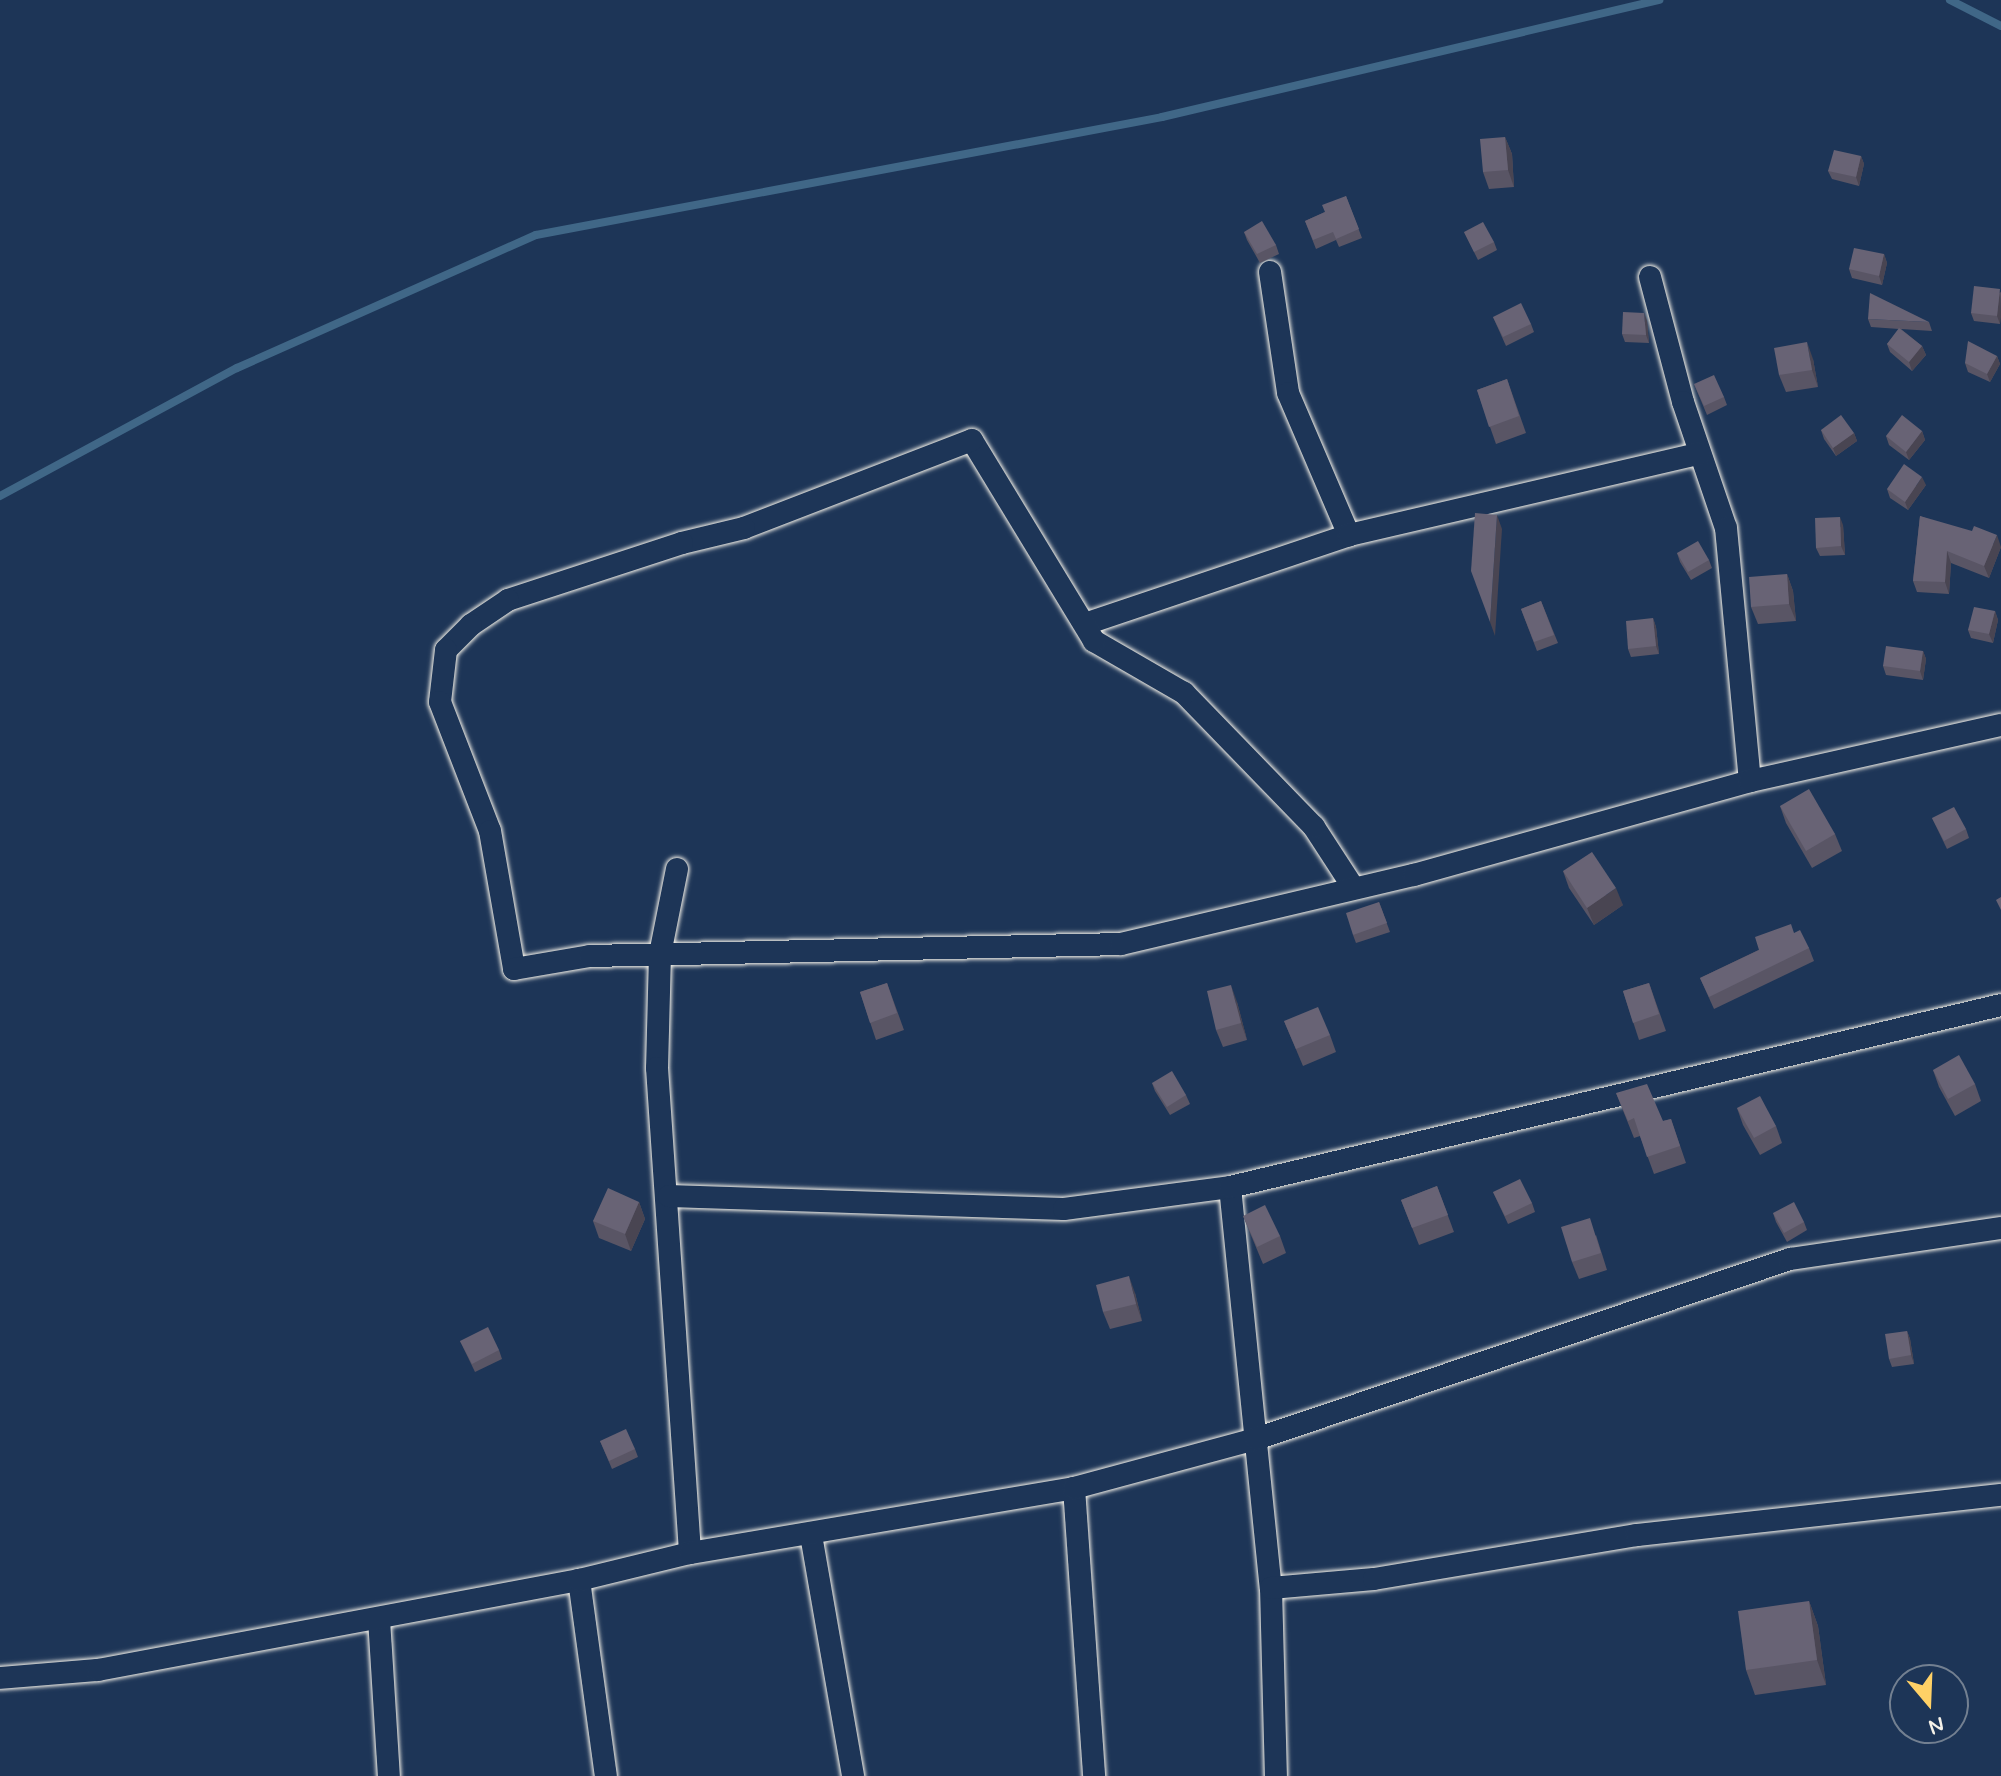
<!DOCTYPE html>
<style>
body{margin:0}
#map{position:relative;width:2001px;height:1776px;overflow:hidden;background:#1d3557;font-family:Mynerve,sans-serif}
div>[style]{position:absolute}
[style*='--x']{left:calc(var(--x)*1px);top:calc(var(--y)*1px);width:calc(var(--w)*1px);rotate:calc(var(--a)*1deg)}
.stream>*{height:8px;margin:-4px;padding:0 4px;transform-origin:4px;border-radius:4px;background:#406787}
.roads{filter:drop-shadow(0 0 2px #f4f1e8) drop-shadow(0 0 2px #f4f1e8)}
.street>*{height:22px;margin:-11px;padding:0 11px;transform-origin:11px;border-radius:11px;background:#1d3557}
.wall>*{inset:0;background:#595565}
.shaded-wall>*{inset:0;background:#494552}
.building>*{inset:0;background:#686375}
span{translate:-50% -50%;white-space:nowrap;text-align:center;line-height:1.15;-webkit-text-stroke:7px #1d3557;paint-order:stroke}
.north{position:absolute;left:1889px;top:1664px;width:80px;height:80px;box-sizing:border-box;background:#1d3557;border:2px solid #738091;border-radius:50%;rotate:161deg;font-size:22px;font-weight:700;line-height:32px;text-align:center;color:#f4f1e8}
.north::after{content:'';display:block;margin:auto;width:28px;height:36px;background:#ffd166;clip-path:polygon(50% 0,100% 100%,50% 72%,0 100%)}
</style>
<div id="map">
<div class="stream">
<div style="--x:1950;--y:0;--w:57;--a:27"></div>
<div style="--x:0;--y:496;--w:269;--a:-28.4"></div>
<div style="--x:237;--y:368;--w:327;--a:-24"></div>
<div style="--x:536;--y:235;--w:637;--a:-10.67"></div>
<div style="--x:1162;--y:117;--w:511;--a:-13.25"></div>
</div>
<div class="roads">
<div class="street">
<div style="--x:1270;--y:272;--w:122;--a:81.5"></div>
<div style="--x:1288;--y:393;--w:155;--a:66.8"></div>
<div style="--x:1650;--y:277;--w:129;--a:75.2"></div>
<div style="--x:1683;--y:402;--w:133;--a:71.2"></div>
<div style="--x:1726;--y:528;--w:254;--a:84.6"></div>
<div style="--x:1085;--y:624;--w:279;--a:-18.6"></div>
<div style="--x:1349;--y:535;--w:360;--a:-13.1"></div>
<div style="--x:677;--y:869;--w:87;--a:101.3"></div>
<div style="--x:660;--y:954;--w:114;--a:91.5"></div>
<div style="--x:657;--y:1068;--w:486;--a:86.1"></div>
<div style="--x:1353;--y:887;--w:72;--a:-123"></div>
<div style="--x:1314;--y:827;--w:187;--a:-134.1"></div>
<div style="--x:1184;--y:693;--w:104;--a:-150"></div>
<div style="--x:1094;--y:641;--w:235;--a:-121.3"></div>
<div style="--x:972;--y:440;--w:244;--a:158.9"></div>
<div style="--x:744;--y:528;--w:64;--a:166.4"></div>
<div style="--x:682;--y:543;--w:183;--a:161.9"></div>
<div style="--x:508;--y:600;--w:45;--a:146"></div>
<div style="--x:471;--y:625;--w:35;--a:135"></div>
<div style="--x:446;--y:650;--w:52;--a:96.6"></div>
<div style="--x:440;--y:702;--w:138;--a:68.8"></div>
<div style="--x:490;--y:831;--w:140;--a:80.1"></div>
<div style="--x:514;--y:969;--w:77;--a:-9.7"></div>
<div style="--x:590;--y:956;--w:531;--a:-1.29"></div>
<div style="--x:1121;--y:944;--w:301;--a:-13.3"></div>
<div style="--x:1414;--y:875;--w:349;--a:-15.6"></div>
<div style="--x:1750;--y:781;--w:257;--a:-12.6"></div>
<div style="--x:1230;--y:1187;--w:403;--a:84.2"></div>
<div style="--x:1271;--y:1588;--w:188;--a:88.5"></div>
<div style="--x:669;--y:1196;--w:395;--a:1.9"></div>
<div style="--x:1064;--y:1209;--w:167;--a:-7.5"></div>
<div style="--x:1230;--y:1187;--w:792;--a:-13.28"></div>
<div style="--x:1074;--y:1488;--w:289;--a:86"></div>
<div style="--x:811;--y:1535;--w:245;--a:80.1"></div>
<div style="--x:579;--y:1580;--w:198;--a:82.2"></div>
<div style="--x:1271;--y:1588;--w:103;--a:-5"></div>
<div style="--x:1374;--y:1579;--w:267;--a:-9.5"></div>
<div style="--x:1637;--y:1535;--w:366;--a:-6.3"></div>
<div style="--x:379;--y:1619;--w:157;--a:86.4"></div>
<div style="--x:0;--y:1678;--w:98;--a:-4.7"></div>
<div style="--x:98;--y:1670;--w:489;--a:-10.6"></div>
<div style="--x:579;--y:1580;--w:114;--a:-13.7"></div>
<div style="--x:690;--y:1553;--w:389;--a:-9.6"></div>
<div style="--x:1074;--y:1488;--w:188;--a:-15.1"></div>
<div style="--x:1256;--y:1439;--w:564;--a:-18.63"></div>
<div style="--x:1790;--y:1259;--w:213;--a:-8.4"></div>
</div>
</div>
<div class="wall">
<div style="clip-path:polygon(1505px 137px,1512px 154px,1514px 187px,1489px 189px,1483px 172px)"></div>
<div style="clip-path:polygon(1861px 156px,1864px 164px,1859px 186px,1832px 179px,1828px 171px)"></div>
<div style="clip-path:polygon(1346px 196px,1362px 238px,1339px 247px,1336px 240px,1316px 249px,1305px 221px,1325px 212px)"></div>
<div style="clip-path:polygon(1244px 232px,1276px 245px,1279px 254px,1260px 263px,1247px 240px)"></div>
<div style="clip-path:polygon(1464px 232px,1494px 242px,1497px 250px,1478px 260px)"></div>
<div style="clip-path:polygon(1884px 254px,1887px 263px,1882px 285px,1852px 278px,1849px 269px)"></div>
<div style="clip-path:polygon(2001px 292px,2000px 324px,1974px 321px,1971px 313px)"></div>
<div style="clip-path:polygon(1493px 317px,1531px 324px,1534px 332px,1506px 346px)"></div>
<div style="clip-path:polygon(1868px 319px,1929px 322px,1932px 331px,1901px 329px,1922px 346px,1926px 355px,1912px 371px,1890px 352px,1887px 344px,1899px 329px,1871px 327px)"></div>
<div style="clip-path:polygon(1647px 321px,1649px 343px,1625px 342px,1622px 334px)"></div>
<div style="clip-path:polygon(1997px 356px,2000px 364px,1990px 382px,1968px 372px,1965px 363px)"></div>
<div style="clip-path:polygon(1813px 359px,1818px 387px,1786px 392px,1779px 375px)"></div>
<div style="clip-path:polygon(1507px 379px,1526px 433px,1496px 444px,1477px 390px)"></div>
<div style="clip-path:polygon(1694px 384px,1724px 397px,1727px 405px,1707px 415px)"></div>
<div style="clip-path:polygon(1821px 430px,1854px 433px,1857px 441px,1836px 456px,1824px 439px)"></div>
<div style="clip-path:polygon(1922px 431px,1925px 440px,1909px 460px,1889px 445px,1886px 436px)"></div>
<div style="clip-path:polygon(1926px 485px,1908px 510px,1890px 498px,1887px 489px)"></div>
<div style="clip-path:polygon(1920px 516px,2001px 547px,1989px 578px,1951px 563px,1949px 594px,1917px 592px,1913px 581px)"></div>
<div style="clip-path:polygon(1843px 525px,1845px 555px,1820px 556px,1816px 548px)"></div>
<div style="clip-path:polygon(1677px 553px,1709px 560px,1712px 568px,1691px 580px,1680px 562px)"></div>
<div style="clip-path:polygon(1787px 574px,1793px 591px,1796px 621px,1758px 624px,1751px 607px)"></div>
<div style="clip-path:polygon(1541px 601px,1558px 643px,1537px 651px,1521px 609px)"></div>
<div style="clip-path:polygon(1995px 611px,1998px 620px,1993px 643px,1971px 638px,1968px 630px)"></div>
<div style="clip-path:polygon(1653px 618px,1656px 627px,1659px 654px,1631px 657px,1628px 649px)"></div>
<div style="clip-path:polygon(1923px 651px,1926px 659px,1923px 680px,1886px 675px,1883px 666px)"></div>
<div style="clip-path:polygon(1780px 806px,1835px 834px,1842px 851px,1812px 868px,1786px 823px)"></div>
<div style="clip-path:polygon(1932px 818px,1966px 829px,1969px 838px,1947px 849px)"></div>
<div style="clip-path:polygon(1563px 871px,1623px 905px,1594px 925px,1569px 888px)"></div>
<div style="clip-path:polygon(1379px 902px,1390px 932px,1356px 943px,1353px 935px)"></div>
<div style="clip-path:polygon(1794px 933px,1809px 948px,1814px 961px,1714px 1009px,1700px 978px)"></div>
<div style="clip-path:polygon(887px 983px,904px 1030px,876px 1040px,860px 992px)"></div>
<div style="clip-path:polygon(1649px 983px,1666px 1031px,1639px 1040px,1623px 991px)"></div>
<div style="clip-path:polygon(1237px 1002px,1247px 1040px,1223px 1047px,1216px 1030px)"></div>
<div style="clip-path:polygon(1284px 1021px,1330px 1035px,1336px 1052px,1303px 1066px)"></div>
<div style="clip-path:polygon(1933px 1070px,1975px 1084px,1981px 1101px,1955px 1116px,1939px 1087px)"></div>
<div style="clip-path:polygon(1152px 1083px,1186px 1095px,1190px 1104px,1170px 1115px,1155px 1091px)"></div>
<div style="clip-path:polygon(1616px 1093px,1663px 1121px,1671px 1119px,1686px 1163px,1654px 1174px,1640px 1136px,1634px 1138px)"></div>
<div style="clip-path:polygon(1737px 1108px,1776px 1126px,1782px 1143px,1760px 1155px,1743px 1125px)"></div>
<div style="clip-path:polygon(1437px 1186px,1454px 1232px,1419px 1245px,1401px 1200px)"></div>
<div style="clip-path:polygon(1493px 1192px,1532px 1203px,1535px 1212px,1508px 1224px)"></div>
<div style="clip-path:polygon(639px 1202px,645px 1219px,631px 1251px,599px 1238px,593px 1221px)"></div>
<div style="clip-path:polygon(1773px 1213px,1804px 1222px,1807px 1230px,1787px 1242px,1776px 1222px)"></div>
<div style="clip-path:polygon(1243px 1216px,1280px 1236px,1286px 1253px,1263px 1264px)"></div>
<div style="clip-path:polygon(1596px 1235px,1607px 1270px,1579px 1279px,1572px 1262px)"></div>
<div style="clip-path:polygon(1135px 1293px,1142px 1321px,1110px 1329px,1103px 1312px)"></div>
<div style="clip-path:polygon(1907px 1331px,1910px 1339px,1914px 1364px,1892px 1367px,1889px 1359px)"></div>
<div style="clip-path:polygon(460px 1341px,499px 1350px,502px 1359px,475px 1372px)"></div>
<div style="clip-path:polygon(600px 1441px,635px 1449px,638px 1457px,612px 1469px)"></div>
<div style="clip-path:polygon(1809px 1601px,1818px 1626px,1826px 1685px,1755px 1695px,1746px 1670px)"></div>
</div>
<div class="shaded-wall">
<div style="clip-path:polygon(1505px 137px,1512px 154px,1514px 187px,1508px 170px)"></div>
<div style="clip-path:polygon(1861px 156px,1864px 164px,1859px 186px,1856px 177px)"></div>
<div style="clip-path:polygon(1884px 254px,1887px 263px,1882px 285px,1879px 276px)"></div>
<div style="clip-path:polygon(2000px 289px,2001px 317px,2000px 324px,1997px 316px)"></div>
<div style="clip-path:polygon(1644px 313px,1647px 321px,1649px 343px,1646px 335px)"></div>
<div style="clip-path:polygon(1807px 342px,1813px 359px,1818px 387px,1812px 370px)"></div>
<div style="clip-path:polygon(1922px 346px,1926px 355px,1912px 371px,1909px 362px)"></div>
<div style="clip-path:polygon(1997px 356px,2000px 364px,1990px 382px,1987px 374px)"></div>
<div style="clip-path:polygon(1922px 431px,1925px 440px,1909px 460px,1906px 452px)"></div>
<div style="clip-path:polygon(1854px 433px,1857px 441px,1836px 456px,1833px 448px)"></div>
<div style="clip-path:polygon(1922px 477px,1926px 485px,1908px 510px,1905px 502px)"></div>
<div style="clip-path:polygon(1497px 515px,1502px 529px,1495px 636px,1490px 622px)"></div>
<div style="clip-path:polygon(1840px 517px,1843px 525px,1845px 555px,1841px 546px)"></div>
<div style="clip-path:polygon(1997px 535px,2001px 547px,1989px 578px,1984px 566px)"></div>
<div style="clip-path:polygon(1947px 551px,1951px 563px,1949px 594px,1945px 582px)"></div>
<div style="clip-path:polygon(1787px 574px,1793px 591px,1796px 621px,1789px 604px)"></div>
<div style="clip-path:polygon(1995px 611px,1998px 620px,1993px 643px,1989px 634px)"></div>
<div style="clip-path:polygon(1653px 618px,1656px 627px,1659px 654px,1656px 646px)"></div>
<div style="clip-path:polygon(1923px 651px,1926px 659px,1923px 680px,1920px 671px)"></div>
<div style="clip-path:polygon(1616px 888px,1623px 905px,1594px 925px,1587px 908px)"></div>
<div style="clip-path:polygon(1231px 985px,1237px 1002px,1247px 1040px,1241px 1023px)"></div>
<div style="clip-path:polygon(639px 1202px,645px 1219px,631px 1251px,625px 1234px)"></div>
<div style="clip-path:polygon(1129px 1276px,1135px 1293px,1142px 1321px,1136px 1304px)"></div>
<div style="clip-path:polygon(1907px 1331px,1910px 1339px,1914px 1364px,1911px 1355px)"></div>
<div style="clip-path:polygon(1809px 1601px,1818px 1626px,1826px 1685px,1817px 1660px)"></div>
</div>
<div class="building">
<div style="clip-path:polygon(1505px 137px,1508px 170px,1483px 172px,1480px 139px)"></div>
<div style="clip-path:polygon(1834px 150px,1861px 156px,1856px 177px,1828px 171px)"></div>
<div style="clip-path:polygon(1346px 196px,1359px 229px,1336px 239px,1333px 232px,1313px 240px,1305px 221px,1325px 212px,1322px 205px)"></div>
<div style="clip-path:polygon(1262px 221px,1276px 245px,1257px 254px,1244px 232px)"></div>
<div style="clip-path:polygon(1483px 222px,1494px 242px,1474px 252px,1464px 232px)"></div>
<div style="clip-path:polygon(1854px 248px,1884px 254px,1879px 276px,1849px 269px)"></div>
<div style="clip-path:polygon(1974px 286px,2000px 289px,1997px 316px,1971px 313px)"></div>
<div style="clip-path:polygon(1870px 293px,1929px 322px,1868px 319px)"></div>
<div style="clip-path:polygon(1521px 303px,1531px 324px,1503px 337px,1493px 317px)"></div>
<div style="clip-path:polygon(1623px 312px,1644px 313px,1646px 335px,1622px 334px)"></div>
<div style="clip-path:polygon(1899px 328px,1922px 346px,1909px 362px,1887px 344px)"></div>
<div style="clip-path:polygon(1968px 341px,1997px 356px,1987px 374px,1965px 363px)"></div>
<div style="clip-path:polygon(1807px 342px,1812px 370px,1779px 375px,1774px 348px)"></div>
<div style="clip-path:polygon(1714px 375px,1724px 397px,1704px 406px,1694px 384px)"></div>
<div style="clip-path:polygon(1507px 379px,1519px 416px,1489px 427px,1477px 390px)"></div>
<div style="clip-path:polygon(1841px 415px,1854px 433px,1833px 448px,1821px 430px)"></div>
<div style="clip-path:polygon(1902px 415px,1922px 431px,1906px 452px,1886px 436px)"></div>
<div style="clip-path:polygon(1904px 464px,1922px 477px,1905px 502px,1887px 489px)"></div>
<div style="clip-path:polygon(1475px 513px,1497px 515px,1490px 622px,1471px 571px)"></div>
<div style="clip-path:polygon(1920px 516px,1972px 531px,1974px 526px,1997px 535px,1984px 566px,1947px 551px,1945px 582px,1913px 581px)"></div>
<div style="clip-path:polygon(1840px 517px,1841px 546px,1816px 548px,1815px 518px)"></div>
<div style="clip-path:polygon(1698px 541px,1709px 560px,1688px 572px,1677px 553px)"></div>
<div style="clip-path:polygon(1787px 574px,1789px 604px,1751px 607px,1749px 577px)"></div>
<div style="clip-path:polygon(1541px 601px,1554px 635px,1534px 642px,1521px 609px)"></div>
<div style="clip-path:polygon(1974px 607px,1995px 611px,1989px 634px,1968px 630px)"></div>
<div style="clip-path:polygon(1653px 618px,1656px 646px,1628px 649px,1626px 621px)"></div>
<div style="clip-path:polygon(1886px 646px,1923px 651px,1920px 671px,1883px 666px)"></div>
<div style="clip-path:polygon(1809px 789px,1835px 834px,1806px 851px,1780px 806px)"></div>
<div style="clip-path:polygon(1954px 807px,1966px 829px,1944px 841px,1932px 818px)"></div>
<div style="clip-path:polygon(1592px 852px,1616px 888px,1587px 908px,1563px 871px)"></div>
<div style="clip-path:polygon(2001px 897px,2001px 910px,1996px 900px)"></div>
<div style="clip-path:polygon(1379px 902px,1387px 923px,1353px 935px,1346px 913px)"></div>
<div style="clip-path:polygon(1791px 924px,1794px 933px,1800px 930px,1809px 948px,1709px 997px,1700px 978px,1759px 950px,1755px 937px)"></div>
<div style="clip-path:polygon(887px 983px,897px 1013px,870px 1023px,860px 992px)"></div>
<div style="clip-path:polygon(1649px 983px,1659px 1014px,1633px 1023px,1623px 991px)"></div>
<div style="clip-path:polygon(1231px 985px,1241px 1023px,1216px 1030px,1207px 991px)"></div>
<div style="clip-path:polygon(1318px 1007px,1330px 1035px,1296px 1049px,1284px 1021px)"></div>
<div style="clip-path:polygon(1959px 1055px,1975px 1084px,1948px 1099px,1933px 1070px)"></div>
<div style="clip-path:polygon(1172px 1071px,1186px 1095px,1167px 1107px,1152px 1083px)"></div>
<div style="clip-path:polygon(1647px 1084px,1663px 1121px,1671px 1119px,1680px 1146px,1647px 1157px,1634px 1118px,1628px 1121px,1616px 1093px)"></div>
<div style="clip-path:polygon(1760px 1096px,1776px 1126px,1754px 1138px,1737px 1108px)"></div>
<div style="clip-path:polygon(1520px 1179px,1532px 1203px,1505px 1216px,1493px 1192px)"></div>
<div style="clip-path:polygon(1437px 1186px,1448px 1215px,1412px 1228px,1401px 1200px)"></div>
<div style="clip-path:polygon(608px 1188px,639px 1202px,625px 1234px,593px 1221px)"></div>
<div style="clip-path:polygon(1794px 1202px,1804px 1222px,1784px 1233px,1773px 1213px)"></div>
<div style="clip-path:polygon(1265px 1205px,1280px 1236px,1257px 1247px,1243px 1216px)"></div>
<div style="clip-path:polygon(1590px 1218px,1601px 1253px,1572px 1262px,1561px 1227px)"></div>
<div style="clip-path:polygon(1129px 1276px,1136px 1304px,1103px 1312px,1096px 1285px)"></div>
<div style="clip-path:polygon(488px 1327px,499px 1350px,472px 1364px,460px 1341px)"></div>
<div style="clip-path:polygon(1907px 1331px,1911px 1355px,1889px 1359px,1885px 1334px)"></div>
<div style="clip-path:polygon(626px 1429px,635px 1449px,609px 1461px,600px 1441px)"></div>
<div style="clip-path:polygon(1809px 1601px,1817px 1660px,1746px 1670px,1738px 1611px)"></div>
</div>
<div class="north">N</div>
</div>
